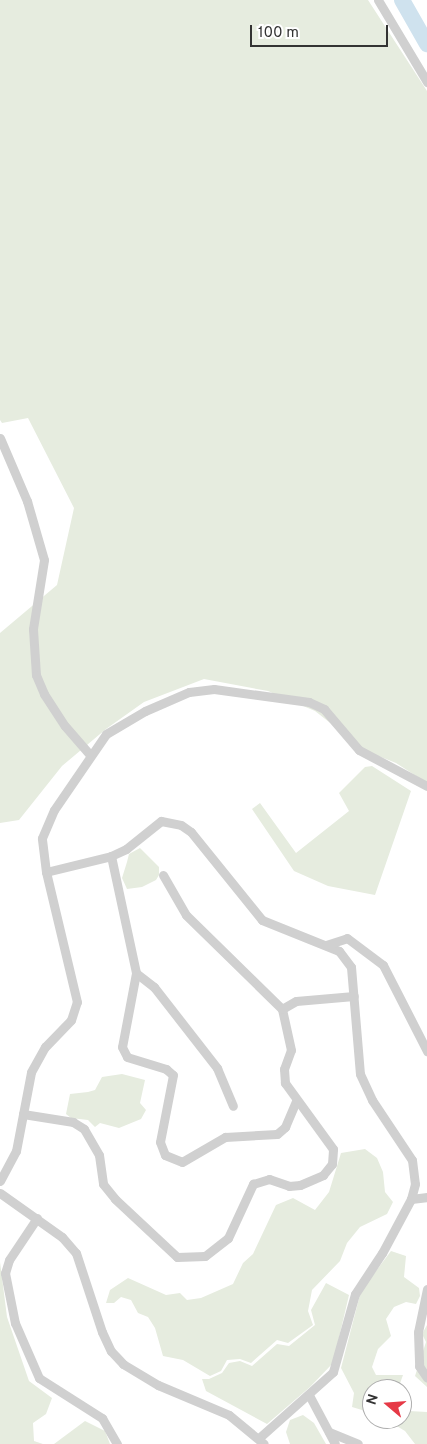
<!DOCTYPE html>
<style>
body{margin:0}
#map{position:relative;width:427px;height:1444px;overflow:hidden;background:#fff;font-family:Overpass,sans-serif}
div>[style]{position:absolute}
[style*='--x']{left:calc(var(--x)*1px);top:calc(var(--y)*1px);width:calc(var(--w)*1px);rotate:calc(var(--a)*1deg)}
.green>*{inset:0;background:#e6ecdf}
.river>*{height:16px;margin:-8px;padding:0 8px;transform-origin:8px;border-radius:8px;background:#cfe2ee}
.minor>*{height:9px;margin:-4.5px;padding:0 4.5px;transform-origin:4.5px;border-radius:4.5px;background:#d0d0d0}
span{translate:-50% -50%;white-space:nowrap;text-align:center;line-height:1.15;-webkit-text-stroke:5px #fff;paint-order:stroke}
.north{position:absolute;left:362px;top:1379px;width:50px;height:50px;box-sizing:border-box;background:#fff;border:1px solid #adadad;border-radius:50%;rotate:288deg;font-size:14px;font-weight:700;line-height:20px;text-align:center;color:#333}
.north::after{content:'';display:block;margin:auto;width:18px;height:22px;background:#e63946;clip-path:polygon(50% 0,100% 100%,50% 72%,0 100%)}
.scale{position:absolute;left:250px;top:25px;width:138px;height:22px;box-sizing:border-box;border:2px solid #333;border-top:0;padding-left:6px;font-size:15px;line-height:18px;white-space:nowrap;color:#333;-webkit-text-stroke:4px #fff;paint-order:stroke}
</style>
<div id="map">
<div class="green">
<div style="clip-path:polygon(0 0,368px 0,427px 91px,427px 783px,396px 763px,366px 751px,315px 711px,268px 691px,204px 679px,144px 702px,106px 729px,62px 766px,19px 820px,0 823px,0 633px,57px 585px,74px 508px,28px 418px,2px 423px,0 420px)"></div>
<div style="clip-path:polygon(372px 766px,411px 791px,375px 895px,328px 886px,294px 871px,252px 809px,260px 803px,296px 853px,349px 811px,339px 793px,365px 767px)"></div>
<div style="clip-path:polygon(140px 848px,159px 867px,159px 875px,156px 880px,142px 887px,127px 889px,122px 878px,127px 862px,129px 854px)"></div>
<div style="clip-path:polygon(122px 1074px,145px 1080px,140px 1103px,146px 1110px,141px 1119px,119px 1128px,100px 1123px,95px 1127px,88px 1120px,71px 1118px,66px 1114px,70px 1094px,88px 1092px,95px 1090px,102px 1077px)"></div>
<div style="clip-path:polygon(365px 1149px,377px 1158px,383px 1172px,385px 1192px,393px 1202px,387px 1214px,360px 1227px,347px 1243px,340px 1261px,312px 1290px,308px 1311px,313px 1325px,288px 1343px,277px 1340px,251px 1363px,240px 1359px,227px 1360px,221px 1371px,210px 1376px,183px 1360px,163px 1356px,155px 1328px,148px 1317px,138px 1313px,131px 1300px,121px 1297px,114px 1303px,106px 1303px,110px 1290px,128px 1278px,166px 1295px,180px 1293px,187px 1300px,201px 1298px,233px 1284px,243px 1263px,253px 1254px,276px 1205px,293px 1198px,315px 1210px,329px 1192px,341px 1153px)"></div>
<div style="clip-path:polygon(391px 1251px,406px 1256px,404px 1277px,419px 1288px,420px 1296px,416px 1304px,406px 1302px,394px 1307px,386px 1319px,391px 1336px,378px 1349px,372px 1367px,376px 1375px,403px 1375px,398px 1389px,372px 1389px,372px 1413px,352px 1407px,354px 1393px,341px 1368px,361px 1291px)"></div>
<div style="clip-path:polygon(0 1262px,7px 1317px,29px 1381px,52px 1398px,46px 1414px,33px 1423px,34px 1441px,43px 1444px,0 1444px)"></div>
<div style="clip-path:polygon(326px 1283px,349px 1295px,333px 1363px,310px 1387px,267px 1424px,206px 1391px,202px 1379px,209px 1379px,222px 1373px,229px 1363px,240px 1361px,252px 1366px,277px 1344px,289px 1346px,315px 1325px,311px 1310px)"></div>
<div style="clip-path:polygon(427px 1325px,427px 1387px,415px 1376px,426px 1342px,422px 1334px)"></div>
<div style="clip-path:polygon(402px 1401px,409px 1411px,427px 1412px,427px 1444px,415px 1444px,405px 1431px,385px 1419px,402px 1419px)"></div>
<div style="clip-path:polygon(303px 1415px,314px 1423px,326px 1444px,290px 1444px,286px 1432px,290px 1420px)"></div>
<div style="clip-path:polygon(85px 1421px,105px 1431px,110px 1444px,54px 1444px)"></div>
</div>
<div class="river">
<div style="--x:402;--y:0;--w:51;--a:60.4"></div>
</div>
<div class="minor">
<div style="--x:378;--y:0;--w:96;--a:59.1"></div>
<div style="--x:0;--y:438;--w:69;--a:66.8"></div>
<div style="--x:27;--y:501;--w:61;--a:73.9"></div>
<div style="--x:44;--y:560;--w:70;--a:99.1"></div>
<div style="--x:33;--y:629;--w:46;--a:86.3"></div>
<div style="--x:36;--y:675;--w:21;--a:67"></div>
<div style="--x:44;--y:694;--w:38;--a:57"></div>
<div style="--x:65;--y:726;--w:38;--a:49"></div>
<div style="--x:111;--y:856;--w:120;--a:77.9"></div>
<div style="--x:136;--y:973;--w:75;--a:100.7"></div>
<div style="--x:122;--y:1047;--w:11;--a:63"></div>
<div style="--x:127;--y:1057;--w:41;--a:17.1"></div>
<div style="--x:166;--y:1069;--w:9;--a:41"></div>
<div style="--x:173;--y:1075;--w:68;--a:101"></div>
<div style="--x:160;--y:1142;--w:14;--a:69"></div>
<div style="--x:165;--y:1155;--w:18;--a:22"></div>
<div style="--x:182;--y:1162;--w:50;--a:-30.2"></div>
<div style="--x:225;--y:1137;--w:52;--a:-3.3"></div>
<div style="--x:277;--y:1134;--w:11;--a:-41"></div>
<div style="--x:285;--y:1127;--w:28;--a:-67"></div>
<div style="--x:46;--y:872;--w:67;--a:-13.8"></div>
<div style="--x:111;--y:856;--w:17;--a:-25"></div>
<div style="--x:126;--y:849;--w:45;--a:-38.7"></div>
<div style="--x:161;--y:821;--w:20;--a:11"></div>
<div style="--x:181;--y:825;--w:12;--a:35"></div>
<div style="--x:191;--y:832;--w:113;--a:51.1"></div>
<div style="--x:262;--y:920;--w:83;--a:21.9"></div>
<div style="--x:339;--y:951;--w:20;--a:53"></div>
<div style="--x:351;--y:967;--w:107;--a:85.2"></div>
<div style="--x:360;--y:1074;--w:29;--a:65"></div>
<div style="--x:372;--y:1100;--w:72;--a:56.3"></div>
<div style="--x:412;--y:1160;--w:24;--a:83"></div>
<div style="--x:415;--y:1184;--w:16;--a:105"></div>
<div style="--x:411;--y:1199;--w:61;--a:118.2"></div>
<div style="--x:382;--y:1253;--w:49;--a:123.4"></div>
<div style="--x:355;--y:1294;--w:81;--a:105.8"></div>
<div style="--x:333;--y:1372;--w:99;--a:138.3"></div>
<div style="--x:163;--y:875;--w:46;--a:60.1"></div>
<div style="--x:186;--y:915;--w:134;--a:44.4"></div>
<div style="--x:326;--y:945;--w:22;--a:-18"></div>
<div style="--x:347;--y:938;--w:45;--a:36.9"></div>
<div style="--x:383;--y:965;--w:97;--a:62.9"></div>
<div style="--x:136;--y:973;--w:23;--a:38"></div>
<div style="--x:154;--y:987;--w:103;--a:52.1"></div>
<div style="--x:217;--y:1068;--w:41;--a:67.2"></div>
<div style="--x:23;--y:1114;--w:51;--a:9.1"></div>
<div style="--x:73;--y:1122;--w:13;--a:32"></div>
<div style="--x:84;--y:1129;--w:30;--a:60"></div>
<div style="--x:99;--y:1155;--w:29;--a:82"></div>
<div style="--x:103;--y:1184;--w:19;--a:51"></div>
<div style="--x:115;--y:1199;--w:85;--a:43.1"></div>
<div style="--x:177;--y:1257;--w:28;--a:-2"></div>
<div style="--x:205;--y:1256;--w:29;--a:-38"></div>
<div style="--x:228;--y:1238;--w:60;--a:-65.2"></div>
<div style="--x:253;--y:1184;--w:17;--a:-17"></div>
<div style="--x:269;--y:1179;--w:21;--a:19"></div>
<div style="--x:289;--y:1186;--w:11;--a:-5"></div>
<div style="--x:300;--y:1185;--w:25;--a:-23"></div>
<div style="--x:323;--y:1175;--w:14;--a:-51"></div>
<div style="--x:332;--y:1164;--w:15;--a:-86"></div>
<div style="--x:333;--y:1149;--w:82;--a:-126"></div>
<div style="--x:285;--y:1083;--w:14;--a:-94"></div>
<div style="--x:284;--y:1069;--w:20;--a:-70"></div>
<div style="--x:291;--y:1050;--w:42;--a:-102.4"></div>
<div style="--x:282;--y:1009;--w:16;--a:-30"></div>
<div style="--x:296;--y:1001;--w:58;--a:-4.9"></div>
<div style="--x:0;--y:1181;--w:34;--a:-62"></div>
<div style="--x:16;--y:1151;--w:80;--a:-79.2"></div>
<div style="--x:31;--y:1072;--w:29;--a:-61"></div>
<div style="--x:45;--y:1047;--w:37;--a:-46"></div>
<div style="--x:71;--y:1020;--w:19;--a:-72"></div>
<div style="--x:77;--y:1002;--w:134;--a:-103.4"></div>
<div style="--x:46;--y:872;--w:34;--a:-97"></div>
<div style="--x:42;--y:838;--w:30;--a:-67"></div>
<div style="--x:54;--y:810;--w:92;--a:-55.6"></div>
<div style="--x:106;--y:734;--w:45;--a:-30.5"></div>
<div style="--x:145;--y:711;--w:48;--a:-23.4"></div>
<div style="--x:189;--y:692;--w:25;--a:-7"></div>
<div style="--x:214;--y:689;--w:96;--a:7.8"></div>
<div style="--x:309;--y:702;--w:17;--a:25"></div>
<div style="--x:324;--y:709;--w:54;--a:49.5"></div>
<div style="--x:359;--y:750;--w:77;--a:27.9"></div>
<div style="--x:0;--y:1193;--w:76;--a:35.4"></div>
<div style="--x:62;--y:1237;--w:21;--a:49"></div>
<div style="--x:76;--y:1253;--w:83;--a:71.8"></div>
<div style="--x:102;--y:1332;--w:21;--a:65"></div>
<div style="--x:111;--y:1351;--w:18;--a:47"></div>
<div style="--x:123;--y:1364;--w:41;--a:31"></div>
<div style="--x:158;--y:1385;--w:77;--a:22.9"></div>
<div style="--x:229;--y:1415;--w:45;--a:39.6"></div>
<div style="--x:411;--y:1199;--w:16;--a:-7"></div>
<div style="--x:37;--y:1218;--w:50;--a:123.7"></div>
<div style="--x:9;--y:1260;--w:14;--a:107"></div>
<div style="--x:5;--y:1273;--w:51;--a:78.7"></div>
<div style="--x:15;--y:1323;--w:60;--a:66.4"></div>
<div style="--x:39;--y:1378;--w:75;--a:32.4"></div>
<div style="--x:102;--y:1418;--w:30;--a:60"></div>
<div style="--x:427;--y:1289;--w:44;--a:101.8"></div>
<div style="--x:418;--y:1332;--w:34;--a:88"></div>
<div style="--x:419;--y:1366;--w:14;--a:56"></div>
<div style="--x:309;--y:1395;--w:55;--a:62"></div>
<div style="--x:329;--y:1432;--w:31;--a:22"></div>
</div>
<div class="north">N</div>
<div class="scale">100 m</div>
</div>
